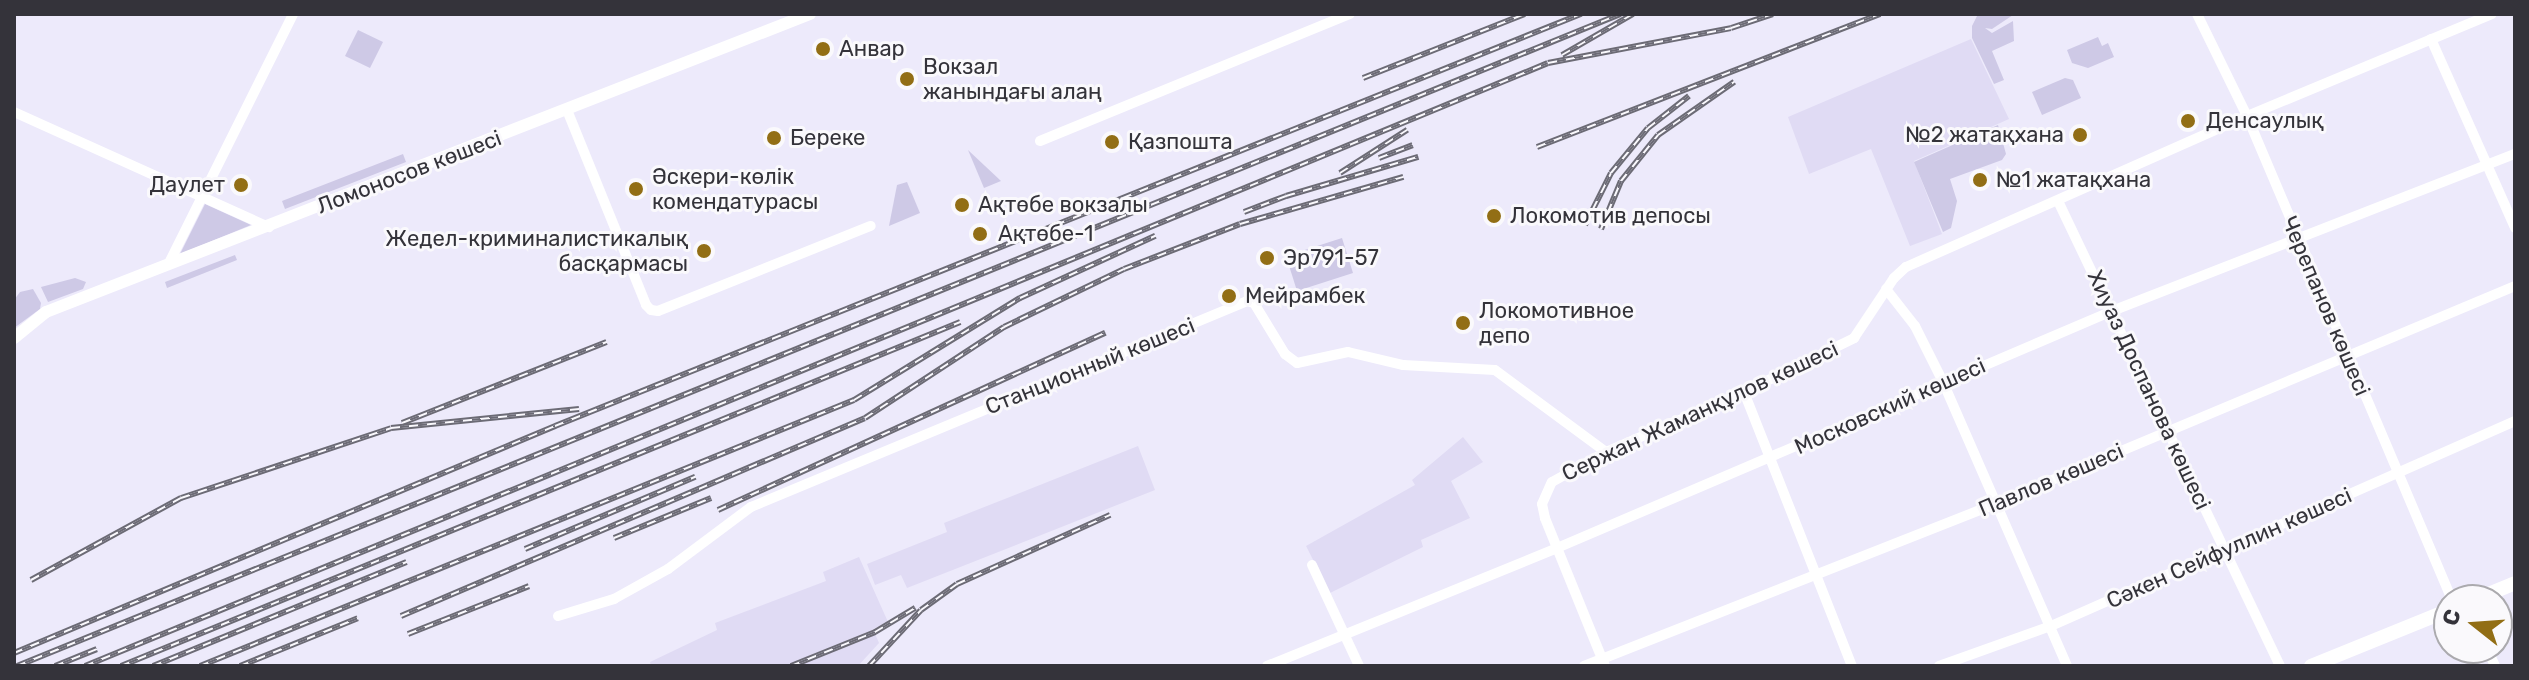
<!DOCTYPE html>
<meta charset="utf-8">
<style>
body{margin:0}
#map{position:relative;width:2529px;height:680px;overflow:hidden;background:#edeafb;font-family:Rubik,sans-serif}
div>[style]{position:absolute}
[style*='--x']{left:calc(var(--x)*1px);top:calc(var(--y)*1px);width:calc(var(--w)*1px);rotate:calc(var(--a)*1deg)}
.built>*{inset:0;background:#e0dbf4}
.green>*{inset:0;background:#cec9e6}
.minor>*{height:10px;margin:-5px;padding:0 5px;transform-origin:5px;border-radius:5px;background:#fff}
.tertiary>*{height:12px;margin:-6px;padding:0 6px;transform-origin:6px;border-radius:6px;background:#fff}
.secondary>*{height:14px;margin:-7px;padding:0 7px;transform-origin:7px;border-radius:7px;background:#fff}
.rail>*{height:6px;margin-top:-3px;transform-origin:0;background:repeating-linear-gradient(90deg,#faf9fc 0 9px,#6c6b75 0 18px);box-sizing:border-box;border-block:2px solid #6c6b75}
.dots>*{width:22px;height:22px;translate:-50% -50%;box-sizing:border-box;border:4px solid #faf9fc;border-radius:50%}
span{translate:-50% -50%;white-space:nowrap;text-align:center;line-height:1.15;-webkit-text-stroke:6px #faf9fc;paint-order:stroke}
.poi-label{font-size:22px;color:#34333a}
.left{translate:0 -50%;text-align:left}
.right{translate:-100% -50%;text-align:right}
.street-label{font-size:22px;color:#34333a}
.frame{position:absolute;inset:0;border:16px solid #34333a;pointer-events:none}
.north{position:absolute;left:2433px;top:584px;width:80px;height:80px;box-sizing:border-box;background:#faf9fc;border:2px solid #abaaae;border-radius:50%;rotate:287deg;font-size:22px;font-weight:700;line-height:32px;text-align:center;color:#34333a}
.north::after{content:'';display:block;margin:auto;width:28px;height:36px;background:#926e15;clip-path:polygon(50% 0,100% 100%,50% 72%,0 100%)}
</style>
<div id="map">
<div class="built">
<div style="clip-path:polygon(1971px 39px,2009px 119px,1914px 161px,1942px 234px,1910px 246px,1871px 149px,1809px 174px,1788px 117px)"></div>
<div style="clip-path:polygon(1463px 437px,1483px 462px,1451px 481px,1470px 518px,1421px 540px,1423px 547px,1330px 593px,1306px 546px,1415px 485px,1412px 480px)"></div>
<div style="clip-path:polygon(1138px 446px,1155px 490px,907px 588px,901px 575px,875px 585px,867px 564px,947px 532px,944px 523px)"></div>
<div style="clip-path:polygon(859px 557px,888px 622px,873px 629px,879px 643px,858px 666px,651px 666px,650px 662px,717px 630px,715px 623px,826px 581px,823px 572px)"></div>
</div>
<div class="green">
<div style="clip-path:polygon(1978px 14px,2013px 15px,1992px 29px,1985px 28px,1992px 33px,2013px 21px,2014px 41px,1992px 51px,2004px 80px,1994px 84px,1972px 38px,1972px 26px)"></div>
<div style="clip-path:polygon(358px 30px,383px 42px,370px 68px,345px 56px)"></div>
<div style="clip-path:polygon(2098px 37px,2102px 46px,2108px 43px,2114px 57px,2088px 68px,2072px 63px,2067px 50px)"></div>
<div style="clip-path:polygon(2065px 78px,2073px 80px,2081px 98px,2042px 115px,2032px 92px)"></div>
<div style="clip-path:polygon(1998px 125px,2006px 154px,2002px 160px,1950px 179px,1957px 201px,1951px 228px,1943px 232px,1914px 162px)"></div>
<div style="clip-path:polygon(968px 150px,1001px 181px,984px 188px)"></div>
<div style="clip-path:polygon(403px 154px,406px 162px,285px 209px,282px 201px)"></div>
<div style="clip-path:polygon(907px 182px,920px 213px,889px 226px,897px 185px)"></div>
<div style="clip-path:polygon(205px 204px,251px 225px,180px 254px)"></div>
<div style="clip-path:polygon(1342px 238px,1353px 273px,1297px 291px,1286px 256px)"></div>
<div style="clip-path:polygon(235px 255px,237px 260px,167px 288px,165px 282px)"></div>
<div style="clip-path:polygon(75px 278px,86px 282px,83px 289px,48px 302px,41px 287px)"></div>
<div style="clip-path:polygon(33px 289px,41px 303px,40px 309px,14px 328px,14px 300px,20px 292px)"></div>
</div>
<div class="minor">
<div style="--x:2197;--y:14;--w:114;--a:63.9"></div>
<div style="--x:2247;--y:116;--w:526;--a:67.04"></div>
<div style="--x:2431;--y:39;--w:207;--a:66"></div>
<div style="--x:567;--y:110;--w:210;--a:67.9"></div>
<div style="--x:646;--y:305;--w:7;--a:45"></div>
<div style="--x:651;--y:310;--w:7;--a:8"></div>
<div style="--x:658;--y:311;--w:229;--a:-21.8"></div>
<div style="--x:14;--y:112;--w:280;--a:24.3"></div>
<div style="--x:1040;--y:141;--w:335;--a:-22.3"></div>
<div style="--x:2058;--y:201;--w:515;--a:64.48"></div>
<div style="--x:169;--y:263;--w:278;--a:-63.5"></div>
<div style="--x:1886;--y:289;--w:47;--a:51.9"></div>
<div style="--x:1915;--y:326;--w:63;--a:63.4"></div>
<div style="--x:1943;--y:382;--w:310;--a:66.4"></div>
<div style="--x:1744;--y:392;--w:295;--a:68.5"></div>
<div style="--x:1312;--y:565;--w:111;--a:65"></div>
<div style="--x:558;--y:616;--w:59;--a:-16.9"></div>
<div style="--x:614;--y:599;--w:62;--a:-29.1"></div>
<div style="--x:668;--y:569;--w:104;--a:-36.8"></div>
<div style="--x:751;--y:507;--w:537;--a:-22.55"></div>
<div style="--x:1247;--y:301;--w:7;--a:16"></div>
<div style="--x:1254;--y:303;--w:60;--a:58.7"></div>
<div style="--x:1285;--y:354;--w:15;--a:37"></div>
<div style="--x:1297;--y:363;--w:52;--a:-12.2"></div>
<div style="--x:1348;--y:352;--w:57;--a:13.3"></div>
<div style="--x:1403;--y:365;--w:92;--a:3.1"></div>
<div style="--x:1495;--y:370;--w:138;--a:36.5"></div>
<div style="--x:2487;--y:648;--w:20;--a:66"></div>
<div style="--x:1267;--y:666;--w:313;--a:-22.1"></div>
<div style="--x:1557;--y:548;--w:603;--a:-23.12"></div>
<div style="--x:2112;--y:311;--w:433;--a:-21.3"></div>
<div style="--x:1584;--y:666;--w:444;--a:-21.5"></div>
<div style="--x:1997;--y:503;--w:562;--a:-22.73"></div>
<div style="--x:1605;--y:666;--w:160;--a:-112.1"></div>
<div style="--x:1545;--y:518;--w:14;--a:-102"></div>
<div style="--x:1542;--y:504;--w:24;--a:-66"></div>
<div style="--x:1552;--y:482;--w:62;--a:-29.1"></div>
<div style="--x:1606;--y:452;--w:150;--a:-23.5"></div>
<div style="--x:1744;--y:392;--w:123;--a:-26.1"></div>
<div style="--x:1854;--y:338;--w:72;--a:-56.3"></div>
<div style="--x:1894;--y:278;--w:16;--a:-43"></div>
<div style="--x:1906;--y:267;--w:373;--a:-23.9"></div>
<div style="--x:2247;--y:116;--w:265;--a:-22.6"></div>
<div style="--x:1939;--y:666;--w:119;--a:-19.7"></div>
<div style="--x:2051;--y:626;--w:507;--a:-23.84"></div>
</div>
<div class="tertiary">
<div style="--x:14;--y:338;--w:41;--a:-39.1"></div>
<div style="--x:46;--y:312;--w:820;--a:-21.31"></div>
</div>
<div class="secondary">
<div style="--x:2474;--y:600;--w:44;--a:-22.5"></div>
<div style="--x:2311;--y:666;--w:149;--a:-22.1"></div>
</div>
<div class="rail">
<div style="--x:1562;--y:55;--w:82;--a:-30"></div>
<div style="--x:1363;--y:78;--w:174;--a:-21.6"></div>
<div style="--x:1537;--y:147;--w:368;--a:-21.2"></div>
<div style="--x:1379;--y:158;--w:36;--a:-21"></div>
<div style="--x:1340;--y:173;--w:80;--a:-32.7"></div>
<div style="--x:1244;--y:212;--w:45;--a:-20.9"></div>
<div style="--x:1286;--y:196;--w:138;--a:-16.5"></div>
<div style="--x:1585;--y:225;--w:58;--a:-63.4"></div>
<div style="--x:1611;--y:173;--w:58;--a:-50.6"></div>
<div style="--x:1648;--y:128;--w:52;--a:-38"></div>
<div style="--x:1601;--y:229;--w:52;--a:-67.4"></div>
<div style="--x:1621;--y:181;--w:59;--a:-51.2"></div>
<div style="--x:1658;--y:135;--w:93;--a:-34.9"></div>
<div style="--x:402;--y:423;--w:220;--a:-21.6"></div>
<div style="--x:718;--y:510;--w:426;--a:-24.6"></div>
<div style="--x:614;--y:538;--w:105;--a:-22.4"></div>
<div style="--x:525;--y:549;--w:185;--a:-23"></div>
<div style="--x:31;--y:580;--w:171;--a:-28.7"></div>
<div style="--x:181;--y:498;--w:221;--a:-18.4"></div>
<div style="--x:391;--y:428;--w:189;--a:-5.8"></div>
<div style="--x:401;--y:616;--w:504;--a:-23.11"></div>
<div style="--x:865;--y:418;--w:166;--a:-33.2"></div>
<div style="--x:1004;--y:327;--w:133;--a:-25.8"></div>
<div style="--x:1124;--y:269;--w:124;--a:-21.2"></div>
<div style="--x:1240;--y:224;--w:170;--a:-16.1"></div>
<div style="--x:408;--y:634;--w:130;--a:-21.6"></div>
<div style="--x:14;--y:653;--w:587;--a:-22.76"></div>
<div style="--x:555;--y:426;--w:1106;--a:-21.88"></div>
<div style="--x:17;--y:666;--w:1731;--a:-22.13"></div>
<div style="--x:55;--y:666;--w:45;--a:-22"></div>
<div style="--x:85;--y:666;--w:1582;--a:-22.4"></div>
<div style="--x:1548;--y:63;--w:186;--a:-10.8"></div>
<div style="--x:1731;--y:28;--w:44;--a:-18.4"></div>
<div style="--x:121;--y:666;--w:907;--a:-22.29"></div>
<div style="--x:153;--y:666;--w:274;--a:-22.3"></div>
<div style="--x:200;--y:666;--w:706;--a:-22.13"></div>
<div style="--x:854;--y:400;--w:195;--a:-31.6"></div>
<div style="--x:1020;--y:298;--w:149;--a:-24.7"></div>
<div style="--x:240;--y:666;--w:127;--a:-22.1"></div>
<div style="--x:791;--y:666;--w:91;--a:-22"></div>
<div style="--x:875;--y:632;--w:47;--a:-31"></div>
<div style="--x:869;--y:666;--w:76;--a:-47.1"></div>
<div style="--x:921;--y:610;--w:44;--a:-35.8"></div>
<div style="--x:957;--y:584;--w:168;--a:-24.3"></div>
</div>
<div class="dots">
<div style="left:823px;top:49px;background:#926e15"></div>
<div style="left:907px;top:79px;background:#926e15"></div>
<div style="left:2188px;top:121px;background:#926e15"></div>
<div style="left:2080px;top:135px;background:#926e15"></div>
<div style="left:774px;top:138px;background:#926e15"></div>
<div style="left:1112px;top:142px;background:#926e15"></div>
<div style="left:1980px;top:180px;background:#926e15"></div>
<div style="left:241px;top:185px;background:#926e15"></div>
<div style="left:636px;top:189px;background:#926e15"></div>
<div style="left:962px;top:205px;background:#926e15"></div>
<div style="left:1494px;top:216px;background:#926e15"></div>
<div style="left:980px;top:234px;background:#926e15"></div>
<div style="left:704px;top:251px;background:#926e15"></div>
<div style="left:1267px;top:258px;background:#926e15"></div>
<div style="left:1229px;top:296px;background:#926e15"></div>
<div style="left:1463px;top:323px;background:#926e15"></div>
</div>
<div class="poi-label">
<span class="left" style="left:839px;top:49px">Анвар</span>
<span class="left" style="left:923px;top:79px">Вокзал<br>жанындағы алаң</span>
<span class="left" style="left:2206px;top:121px">Денсаулық</span>
<span class="right" style="left:2064px;top:135px">№2 жатақхана</span>
<span class="left" style="left:790px;top:138px">Береке</span>
<span class="left" style="left:1128px;top:142px">Қазпошта</span>
<span class="left" style="left:652px;top:189px">Әскери-көлік<br>комендатурасы</span>
<span class="left" style="left:1996px;top:180px">№1 жатақхана</span>
<span class="right" style="left:225px;top:185px">Даулет</span>
<span class="left" style="left:978px;top:205px">Ақтөбе вокзалы</span>
<span class="left" style="left:1510px;top:216px">Локомотив депосы</span>
<span class="left" style="left:998px;top:234px">Ақтөбе-1</span>
<span class="right" style="left:688px;top:251px">Жедел-криминалистикалық<br>басқармасы</span>
<span class="left" style="left:1283px;top:258px">Эр791-57</span>
<span class="left" style="left:1245px;top:296px">Мейрамбек</span>
<span class="left" style="left:1479px;top:323px">Локомотивное<br>депо</span>
</div>
<div class="street-label">
<span style="left:409px;top:172px;rotate:-21deg">Ломоносов көшесі</span>
<span style="left:2326px;top:306px;rotate:67deg">Черепанов көшесі</span>
<span style="left:1090px;top:366px;rotate:-22deg">Станционный көшесі</span>
<span style="left:2149px;top:390px;rotate:65deg">Хиуаз Доспанова көшесі</span>
<span style="left:1890px;top:406px;rotate:-24deg">Московский көшесі</span>
<span style="left:1700px;top:411px;rotate:-25deg">Сержан Жаманқұлов көшесі</span>
<span style="left:2051px;top:480px;rotate:-23deg">Павлов көшесі</span>
<span style="left:2229px;top:548px;rotate:-24deg">Сәкен Сейфуллин көшесі</span>
</div>
<div class="frame"></div>
<div class="north">С</div>
</div>
